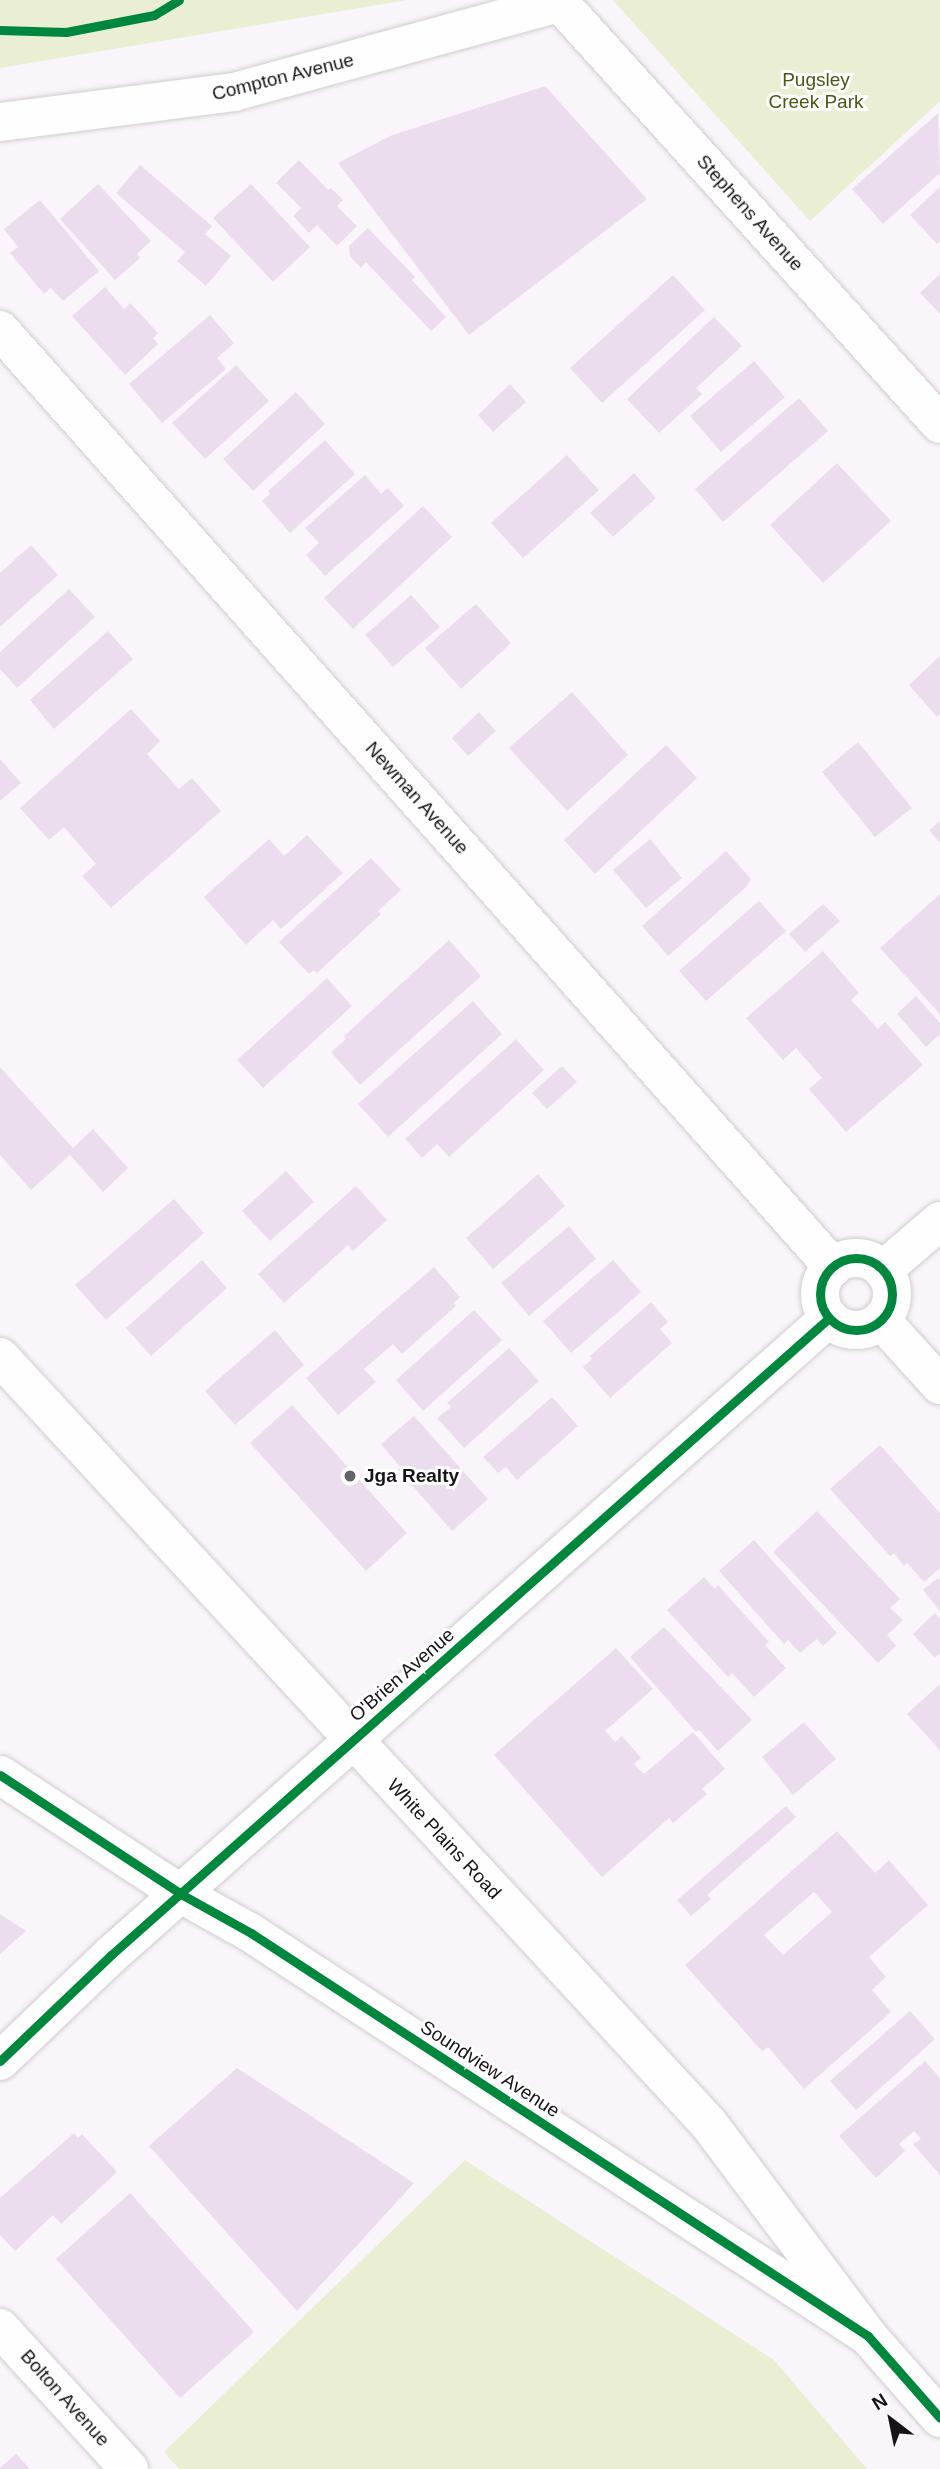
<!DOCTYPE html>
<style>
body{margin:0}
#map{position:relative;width:940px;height:2469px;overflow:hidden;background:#faf5fa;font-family:Helvetica,sans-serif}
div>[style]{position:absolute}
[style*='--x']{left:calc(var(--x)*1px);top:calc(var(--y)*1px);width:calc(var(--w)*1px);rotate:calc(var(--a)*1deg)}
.green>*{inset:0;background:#eaeed2}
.building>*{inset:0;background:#ebdded}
.roads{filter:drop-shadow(0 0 2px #d0ccd0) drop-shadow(0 0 2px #d0ccd0)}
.street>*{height:38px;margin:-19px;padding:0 19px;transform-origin:19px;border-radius:19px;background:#fefefe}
.street>.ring{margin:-19px;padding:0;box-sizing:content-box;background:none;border:38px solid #fefefe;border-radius:50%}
.secondary>*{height:38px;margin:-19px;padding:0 19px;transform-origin:19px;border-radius:19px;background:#fefefe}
.cycleway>*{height:9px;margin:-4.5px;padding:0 4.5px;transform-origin:4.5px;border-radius:4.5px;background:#00873e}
.cycleway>.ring{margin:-4.5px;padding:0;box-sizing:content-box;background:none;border:9px solid #00873e;border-radius:50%}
.dots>*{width:19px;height:19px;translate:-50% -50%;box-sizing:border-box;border:4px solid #fff;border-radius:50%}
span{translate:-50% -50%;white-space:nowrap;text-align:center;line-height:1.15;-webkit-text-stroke:6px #fff;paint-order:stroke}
.street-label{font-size:19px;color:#171418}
.park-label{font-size:19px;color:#4d5615}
.poi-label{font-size:19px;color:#171418;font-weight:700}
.left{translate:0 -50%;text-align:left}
.north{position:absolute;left:856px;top:2385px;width:70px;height:70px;-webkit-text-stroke:5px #fff;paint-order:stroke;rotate:328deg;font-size:19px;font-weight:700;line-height:28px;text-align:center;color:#171418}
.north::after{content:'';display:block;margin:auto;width:24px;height:32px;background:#171418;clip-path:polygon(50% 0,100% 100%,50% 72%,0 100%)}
</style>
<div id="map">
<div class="green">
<div style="clip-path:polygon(0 0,407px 0,0 68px)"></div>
<div style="clip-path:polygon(613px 0,940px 0,940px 101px,810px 221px)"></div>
<div style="clip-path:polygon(465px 2160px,774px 2360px,867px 2469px,179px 2469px,164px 2452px)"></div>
</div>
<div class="building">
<div style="clip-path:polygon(545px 86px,647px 199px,469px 335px,338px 163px,390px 136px)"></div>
<div style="clip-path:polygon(938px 113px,940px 173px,883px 224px,852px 189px)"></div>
<div style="clip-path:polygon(299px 160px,328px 190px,331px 188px,343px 200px,337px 206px,357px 226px,337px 246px,317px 225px,309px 233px,293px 216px,301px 208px,276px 183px)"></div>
<div style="clip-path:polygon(140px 165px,212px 226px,205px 234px,231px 256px,206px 286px,177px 261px,185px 252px,116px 193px)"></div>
<div style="clip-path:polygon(98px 184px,151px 241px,137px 254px,140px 258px,115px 280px,60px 219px)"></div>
<div style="clip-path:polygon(251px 184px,310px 247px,273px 282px,213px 218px)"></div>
<div style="clip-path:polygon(940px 187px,940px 241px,937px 244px,910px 215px)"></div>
<div style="clip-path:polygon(40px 200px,99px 271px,63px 301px,51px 288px,44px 294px,10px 253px,18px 247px,4px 229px)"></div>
<div style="clip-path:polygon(368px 228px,415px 277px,412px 280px,446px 317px,431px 331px,366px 262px,361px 268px,350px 256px,349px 246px)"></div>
<div style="clip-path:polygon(940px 274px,940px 314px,920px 293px)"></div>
<div style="clip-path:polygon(673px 275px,705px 310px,602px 403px,570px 368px)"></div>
<div style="clip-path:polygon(105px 287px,124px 309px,130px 303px,158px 333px,153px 338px,158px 344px,125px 375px,72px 316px)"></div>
<div style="clip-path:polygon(210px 315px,234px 343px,217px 358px,226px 369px,162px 423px,129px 384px)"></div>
<div style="clip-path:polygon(714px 317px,742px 346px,696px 388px,702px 394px,659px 433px,627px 399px)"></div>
<div style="clip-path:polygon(754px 361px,785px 397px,721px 452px,690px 416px)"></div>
<div style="clip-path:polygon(236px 365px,269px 401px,205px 459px,172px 423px)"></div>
<div style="clip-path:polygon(510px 384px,526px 402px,493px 432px,478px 415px)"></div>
<div style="clip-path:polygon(296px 392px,325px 424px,253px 491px,223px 459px)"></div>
<div style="clip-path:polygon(799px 398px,828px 431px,723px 522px,695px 489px)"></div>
<div style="clip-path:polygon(325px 440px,355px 474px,290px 533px,262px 501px,270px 494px,268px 491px)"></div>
<div style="clip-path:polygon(567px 455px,599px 490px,523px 558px,491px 523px)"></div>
<div style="clip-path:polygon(837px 463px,891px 521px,823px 583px,770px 525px)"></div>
<div style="clip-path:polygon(634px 473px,656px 498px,613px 537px,590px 513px)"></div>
<div style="clip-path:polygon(365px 475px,381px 494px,388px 488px,404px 506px,325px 576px,306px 555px,319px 543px,305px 528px)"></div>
<div style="clip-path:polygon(423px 506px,452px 537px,353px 629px,324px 598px)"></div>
<div style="clip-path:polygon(31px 545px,58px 575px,0 627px,0 573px)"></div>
<div style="clip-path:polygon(69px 589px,95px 617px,17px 688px,0 669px,0 652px)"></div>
<div style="clip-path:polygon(411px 595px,440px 627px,393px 667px,365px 635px)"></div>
<div style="clip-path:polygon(476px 604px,511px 643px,461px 689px,425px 648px)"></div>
<div style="clip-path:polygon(108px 631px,133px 659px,54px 729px,30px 700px)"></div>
<div style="clip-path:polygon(940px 656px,940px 714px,937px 717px,909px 685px)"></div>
<div style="clip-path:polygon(572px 692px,628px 755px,567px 811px,509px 748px)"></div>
<div style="clip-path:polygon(131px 709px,160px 741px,147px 754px,179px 789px,192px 778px,221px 811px,111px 908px,82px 876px,96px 864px,64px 827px,49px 840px,20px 808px)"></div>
<div style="clip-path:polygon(479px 712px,496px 731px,468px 756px,452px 738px)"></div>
<div style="clip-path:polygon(858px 742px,912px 808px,875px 837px,822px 772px)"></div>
<div style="clip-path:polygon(666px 745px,697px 778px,595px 874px,564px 840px)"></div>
<div style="clip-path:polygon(0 759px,21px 783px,0 801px)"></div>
<div style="clip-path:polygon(940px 821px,940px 843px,929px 830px)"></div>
<div style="clip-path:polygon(307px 835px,343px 873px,281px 929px,273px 920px,246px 945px,204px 897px,269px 839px,284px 856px)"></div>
<div style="clip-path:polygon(650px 839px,682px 878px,646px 908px,613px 870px)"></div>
<div style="clip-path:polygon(726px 851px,751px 879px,746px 887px,668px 956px,642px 926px)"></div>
<div style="clip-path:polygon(371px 858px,401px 890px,378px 911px,381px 914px,317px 973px,314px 970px,309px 974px,279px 942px)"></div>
<div style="clip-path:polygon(940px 894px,940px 1014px,880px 948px)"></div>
<div style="clip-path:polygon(759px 901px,786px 931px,706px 1001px,679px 971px)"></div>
<div style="clip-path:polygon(823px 904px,840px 921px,805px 952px,789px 934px)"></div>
<div style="clip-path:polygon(449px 940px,481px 976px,360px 1085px,331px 1052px,346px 1039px,344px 1036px)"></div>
<div style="clip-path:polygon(823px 951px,859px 993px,851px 1000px,878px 1029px,885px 1022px,923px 1065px,846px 1132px,809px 1089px,822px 1078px,796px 1048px,783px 1060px,746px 1018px)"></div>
<div style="clip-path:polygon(327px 978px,352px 1006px,263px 1088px,237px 1060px)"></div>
<div style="clip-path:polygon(916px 996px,940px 1023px,940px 1034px,926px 1047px,897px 1014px)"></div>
<div style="clip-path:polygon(473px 1001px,502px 1034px,388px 1137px,358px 1104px)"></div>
<div style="clip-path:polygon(516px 1039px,544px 1070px,449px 1157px,437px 1144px,422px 1158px,405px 1139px)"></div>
<div style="clip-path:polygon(562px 1066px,577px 1082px,547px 1109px,532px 1093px)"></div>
<div style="clip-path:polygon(0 1067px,73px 1148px,93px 1129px,128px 1168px,103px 1192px,70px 1155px,31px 1190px,0 1155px)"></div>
<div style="clip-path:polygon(286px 1171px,314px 1202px,270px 1241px,242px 1211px)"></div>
<div style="clip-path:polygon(538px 1174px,565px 1206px,493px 1269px,466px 1238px)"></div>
<div style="clip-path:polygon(356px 1186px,387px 1220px,353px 1251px,348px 1245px,284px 1303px,258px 1274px)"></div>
<div style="clip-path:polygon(174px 1199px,204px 1233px,106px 1320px,75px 1285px)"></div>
<div style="clip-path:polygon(569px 1226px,596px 1259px,529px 1316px,501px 1283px)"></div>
<div style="clip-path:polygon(202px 1260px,227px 1288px,151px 1356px,126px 1328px)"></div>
<div style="clip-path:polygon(613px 1260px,641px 1292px,571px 1353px,543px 1321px)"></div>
<div style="clip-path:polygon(434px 1267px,460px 1297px,454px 1303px,456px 1306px,402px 1354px,393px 1344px,364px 1369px,376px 1382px,338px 1415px,306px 1378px)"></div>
<div style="clip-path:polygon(651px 1302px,668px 1322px,660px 1329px,672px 1343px,610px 1398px,583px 1367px,592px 1359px,590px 1356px)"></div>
<div style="clip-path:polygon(474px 1310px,502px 1340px,423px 1411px,396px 1380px)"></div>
<div style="clip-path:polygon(275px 1330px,304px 1365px,235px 1425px,205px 1391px)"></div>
<div style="clip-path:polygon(509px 1348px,539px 1381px,464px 1448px,437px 1418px,451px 1407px,447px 1403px)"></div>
<div style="clip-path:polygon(552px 1397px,578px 1426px,517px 1480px,506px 1467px,498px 1473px,483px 1457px)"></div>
<div style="clip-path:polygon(292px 1405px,407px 1533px,366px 1571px,250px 1443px)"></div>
<div style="clip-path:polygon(414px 1416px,488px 1499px,452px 1531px,398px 1469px,401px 1468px,381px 1444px)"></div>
<div style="clip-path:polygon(880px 1445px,940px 1513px,940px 1568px,924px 1582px,907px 1563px,904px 1566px,894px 1553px,890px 1556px,830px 1489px)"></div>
<div style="clip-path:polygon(817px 1511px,900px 1599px,890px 1608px,903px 1620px,887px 1635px,896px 1646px,878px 1663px,773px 1552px)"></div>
<div style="clip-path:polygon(754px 1540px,837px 1633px,823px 1646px,817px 1639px,800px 1653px,788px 1640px,784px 1644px,719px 1571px)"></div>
<div style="clip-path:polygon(704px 1577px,715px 1589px,718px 1585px,769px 1642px,765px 1645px,786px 1668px,754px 1697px,732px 1673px,728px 1677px,667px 1610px)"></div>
<div style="clip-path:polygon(938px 1578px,940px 1580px,940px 1611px,923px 1590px)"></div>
<div style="clip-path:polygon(935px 1613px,940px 1619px,940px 1653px,935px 1658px,913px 1634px)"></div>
<div style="clip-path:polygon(664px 1627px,752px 1720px,718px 1751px,699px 1730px,696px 1732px,630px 1657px)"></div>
<div style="clip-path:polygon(616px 1648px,653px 1689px,605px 1731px,615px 1742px,622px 1736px,641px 1758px,634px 1764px,644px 1774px,693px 1732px,725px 1769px,702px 1789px,707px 1794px,673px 1823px,669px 1818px,602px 1877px,494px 1755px)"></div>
<div style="clip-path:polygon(940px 1684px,940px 1750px,907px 1714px)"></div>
<div style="clip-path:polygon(804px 1722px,836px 1759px,793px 1795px,762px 1757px)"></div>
<div style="clip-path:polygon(786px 1806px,796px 1817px,707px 1895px,711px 1899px,691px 1916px,677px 1900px)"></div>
<div style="clip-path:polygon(evenodd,837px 1831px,875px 1873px,889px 1860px,928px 1905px,869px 1957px,886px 1977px,872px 1990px,891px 2012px,804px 2089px,768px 2047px,762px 2051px,685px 1965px,837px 1831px,814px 1892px,832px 1912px,783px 1955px,764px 1935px,814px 1892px)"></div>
<div style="clip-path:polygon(0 1914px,26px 1931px,0 1954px)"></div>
<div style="clip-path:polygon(910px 2011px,935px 2039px,856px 2110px,830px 2081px)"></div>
<div style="clip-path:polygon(925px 2061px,940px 2078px,940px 2175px,913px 2144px,921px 2139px,914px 2131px,899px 2144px,905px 2151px,876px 2178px,839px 2136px)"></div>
<div style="clip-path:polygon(237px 2068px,414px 2183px,297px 2311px,149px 2146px)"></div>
<div style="clip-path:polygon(74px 2133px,78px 2138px,82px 2134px,117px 2172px,61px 2224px,53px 2215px,15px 2251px,0 2235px,0 2198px)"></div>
<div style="clip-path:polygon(130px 2193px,254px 2332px,180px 2398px,56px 2259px)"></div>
<div style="clip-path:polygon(16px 2454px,30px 2469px,0 2469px,0 2468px)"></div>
</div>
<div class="roads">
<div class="street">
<div style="--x:0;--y:122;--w:236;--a:-7.3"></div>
<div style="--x:234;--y:92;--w:338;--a:-15.3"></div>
<div style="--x:560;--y:3;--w:567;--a:47.93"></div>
<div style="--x:0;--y:330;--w:1254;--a:48.36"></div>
<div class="ring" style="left:820px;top:1258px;width:34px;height:34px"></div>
<div style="--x:883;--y:1270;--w:75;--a:-40.7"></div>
<div style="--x:881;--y:1320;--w:88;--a:47.8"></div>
<div style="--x:0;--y:2061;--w:153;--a:-43.7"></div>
<div style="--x:111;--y:1955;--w:960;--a:-41.58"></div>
<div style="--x:0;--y:2328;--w:191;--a:47.5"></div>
</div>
<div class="secondary">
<div style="--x:0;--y:1357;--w:1044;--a:47.25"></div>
<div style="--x:709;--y:2124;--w:265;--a:53.1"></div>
<div style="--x:0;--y:1775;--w:217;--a:33.3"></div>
<div style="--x:181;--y:1894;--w:80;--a:29.1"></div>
<div style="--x:251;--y:1933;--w:737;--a:33.15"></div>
<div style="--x:868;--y:2336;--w:109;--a:48.7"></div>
</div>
</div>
<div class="cycleway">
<div style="--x:0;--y:30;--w:66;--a:1.7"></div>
<div style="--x:66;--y:32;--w:90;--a:-10.9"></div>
<div style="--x:154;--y:15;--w:29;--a:-31"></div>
<div class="ring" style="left:820px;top:1258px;width:63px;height:63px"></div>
<div style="--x:0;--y:1775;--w:217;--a:33.3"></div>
<div style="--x:181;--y:1894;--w:80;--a:29.1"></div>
<div style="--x:251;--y:1933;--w:737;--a:33.15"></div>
<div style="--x:868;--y:2336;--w:109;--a:48.7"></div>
<div style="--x:0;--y:2061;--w:153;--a:-43.7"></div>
<div style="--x:111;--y:1955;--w:960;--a:-41.58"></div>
</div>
<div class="dots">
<div style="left:350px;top:1476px;background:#666367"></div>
</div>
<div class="street-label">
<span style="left:283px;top:77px;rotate:-14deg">Compton Avenue</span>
<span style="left:750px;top:213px;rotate:48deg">Stephens Avenue</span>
<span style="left:417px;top:798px;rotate:48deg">Newman Avenue</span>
<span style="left:402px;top:1675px;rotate:-41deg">O'Brien Avenue</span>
<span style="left:444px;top:1839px;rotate:47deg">White Plains Road</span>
<span style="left:490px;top:2069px;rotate:33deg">Soundview Avenue</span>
<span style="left:65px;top:2398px;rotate:48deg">Bolton Avenue</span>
</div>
<div class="park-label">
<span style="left:816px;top:91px">Pugsley<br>Creek Park</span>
</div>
<div class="poi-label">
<span class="left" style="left:364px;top:1476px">Jga Realty</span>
</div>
<div class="north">N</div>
</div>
